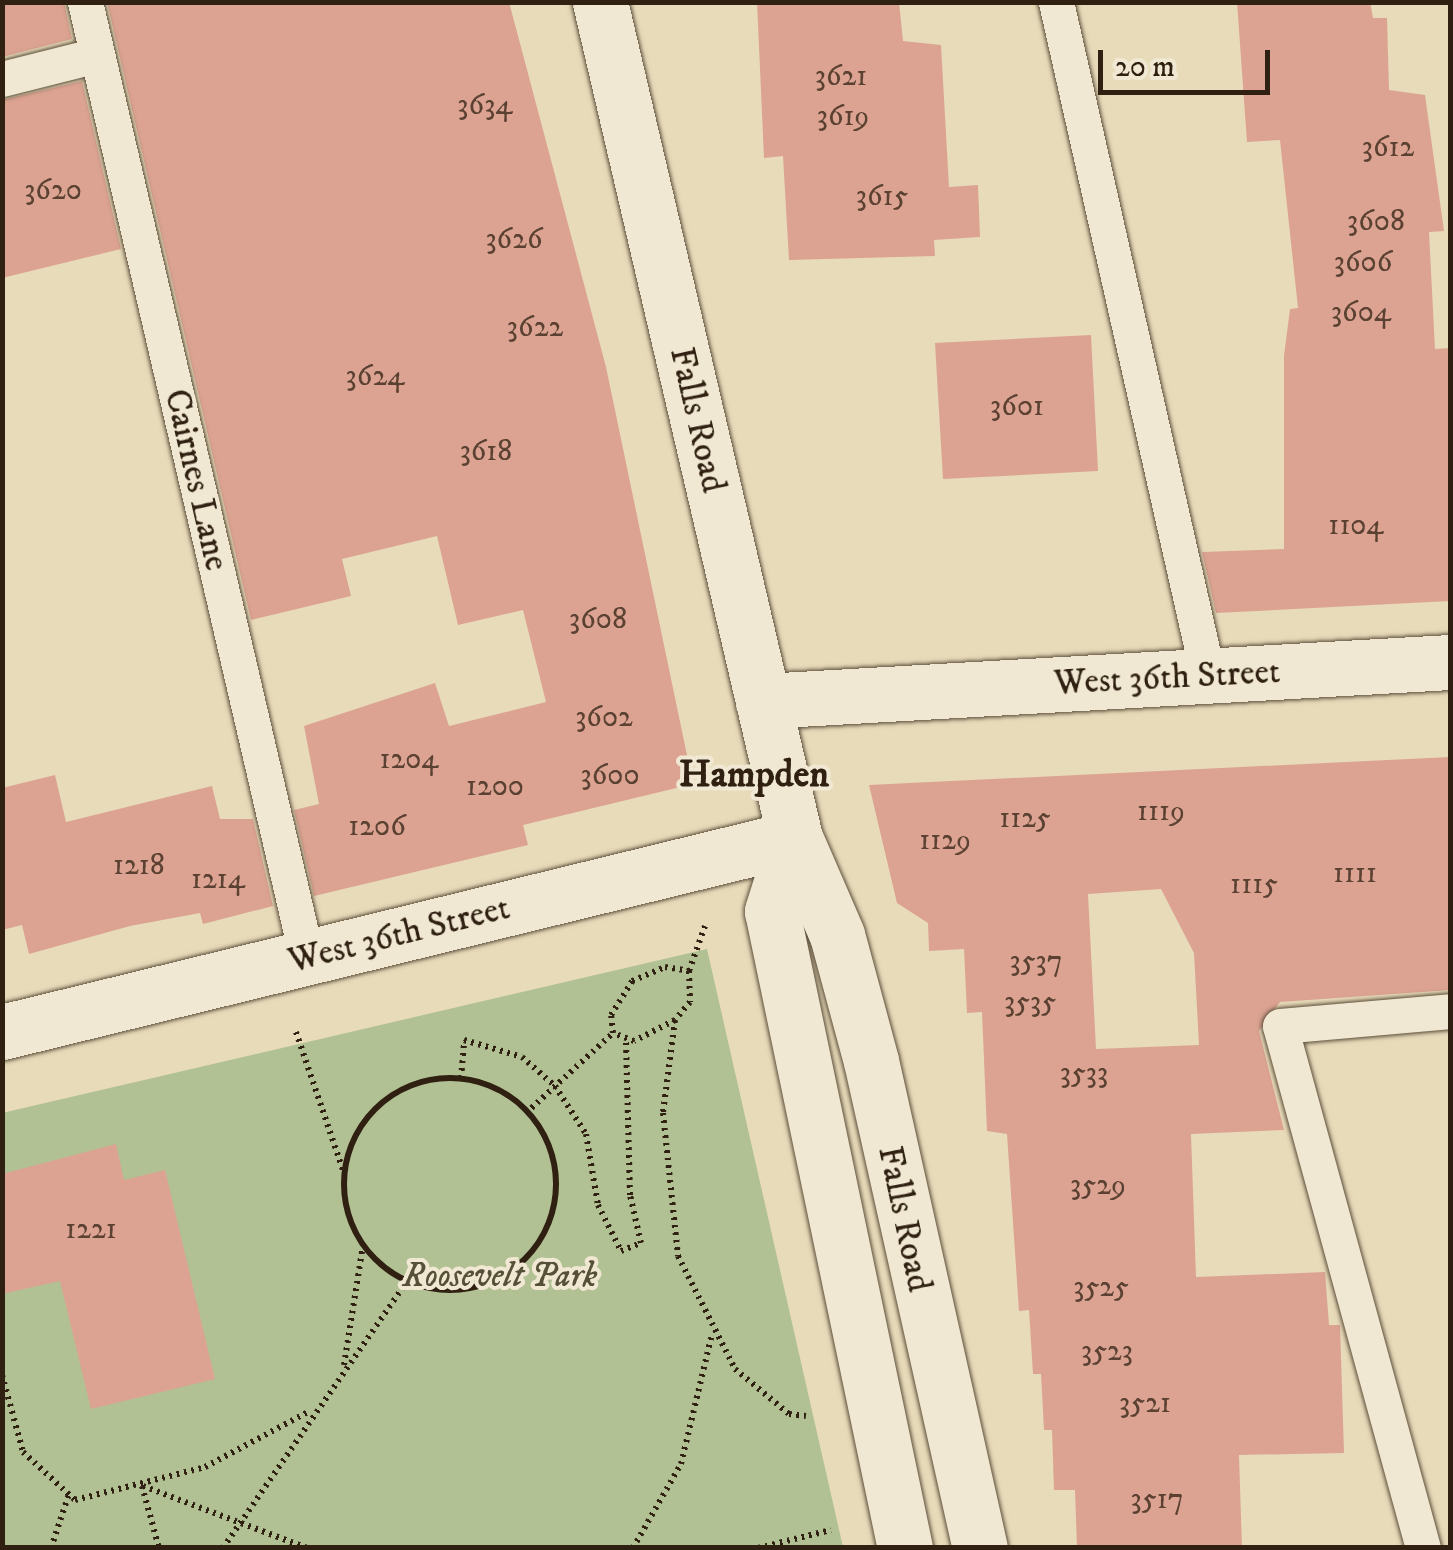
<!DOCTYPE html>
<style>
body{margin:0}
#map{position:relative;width:1453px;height:1550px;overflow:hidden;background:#e8dbba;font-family:"IM FELL DW Pica",serif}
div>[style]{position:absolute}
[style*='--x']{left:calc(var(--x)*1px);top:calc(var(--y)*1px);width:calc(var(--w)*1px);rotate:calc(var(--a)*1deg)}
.green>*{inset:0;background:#b2c193}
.building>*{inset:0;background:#dca392}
.path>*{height:6px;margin-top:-3px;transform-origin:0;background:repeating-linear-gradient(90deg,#2f2011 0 2.5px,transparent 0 7.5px)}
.path>.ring{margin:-3px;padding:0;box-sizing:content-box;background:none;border:6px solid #2f2011;border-radius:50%}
.roads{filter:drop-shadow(0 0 2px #5d4f3b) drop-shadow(0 0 2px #5d4f3b)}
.lane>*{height:35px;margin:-17.5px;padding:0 17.5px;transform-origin:17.5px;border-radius:17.5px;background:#f0e8d2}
.street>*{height:55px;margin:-27.5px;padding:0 27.5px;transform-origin:27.5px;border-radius:27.5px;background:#f0e8d2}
.secondary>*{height:55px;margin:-27.5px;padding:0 27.5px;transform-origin:27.5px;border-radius:27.5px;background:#f0e8d2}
span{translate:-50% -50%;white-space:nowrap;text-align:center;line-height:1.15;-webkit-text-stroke:8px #f0e8d2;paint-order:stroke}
.number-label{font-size:30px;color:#5a4131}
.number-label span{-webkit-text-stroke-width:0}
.street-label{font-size:35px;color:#2f2011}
.park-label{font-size:35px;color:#565038;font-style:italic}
.neighbourhood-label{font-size:38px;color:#2f2011;font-weight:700}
.frame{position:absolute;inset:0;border:5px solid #2f2011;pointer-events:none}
.scale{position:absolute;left:1098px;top:50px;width:172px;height:45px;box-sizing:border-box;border:5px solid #2f2011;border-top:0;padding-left:12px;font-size:30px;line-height:35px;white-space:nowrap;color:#2f2011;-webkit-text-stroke:8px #f0e8d2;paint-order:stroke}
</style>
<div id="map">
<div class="green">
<div style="clip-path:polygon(707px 949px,843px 1547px,3px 1547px,2px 1113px)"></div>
</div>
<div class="building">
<div style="clip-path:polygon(2px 2px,64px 2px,72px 39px,2px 57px)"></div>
<div style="clip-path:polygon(107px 2px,509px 2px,606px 367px,693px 784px,523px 825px,528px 845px,314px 896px,294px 810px,319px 804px,304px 726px,435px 683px,449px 726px,546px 702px,523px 610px,458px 625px,437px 536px,342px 559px,351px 596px,251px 620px)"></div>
<div style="clip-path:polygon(757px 2px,899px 2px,903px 41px,941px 45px,949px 187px,978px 185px,980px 237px,934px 240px,935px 256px,789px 260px,783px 156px,764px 158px)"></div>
<div style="clip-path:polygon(1237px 2px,1370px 2px,1373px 18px,1387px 18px,1389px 90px,1425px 95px,1444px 231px,1429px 232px,1435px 349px,1450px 348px,1450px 601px,1216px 613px,1202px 552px,1284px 549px,1284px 356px,1290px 309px,1298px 308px,1280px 140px,1247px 142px)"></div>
<div style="clip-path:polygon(82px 81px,121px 249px,2px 278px,2px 100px)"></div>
<div style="clip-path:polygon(1091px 335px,1098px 471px,943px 479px,935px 343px)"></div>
<div style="clip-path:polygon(evenodd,1450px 757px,1450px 990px,1280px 1002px,1259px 1031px,1284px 1130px,1191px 1134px,1196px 1277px,1325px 1272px,1329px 1325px,1340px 1325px,1344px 1453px,1239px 1455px,1242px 1548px,1077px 1548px,1075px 1490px,1054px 1490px,1052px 1430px,1044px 1430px,1041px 1374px,1033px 1374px,1029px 1310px,1019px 1311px,1007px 1134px,987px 1131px,982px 1012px,967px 1013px,964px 949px,929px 951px,928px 923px,897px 903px,869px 785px,1450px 757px,1161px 889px,1194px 953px,1199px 1045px,1096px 1049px,1088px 894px,1161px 889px)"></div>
<div style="clip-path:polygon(55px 775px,66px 822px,212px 786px,220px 819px,253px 819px,273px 906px,203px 924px,200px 913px,130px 926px,29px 954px,22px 925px,2px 930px,2px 788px)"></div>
<div style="clip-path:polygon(116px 1144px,124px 1180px,165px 1170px,215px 1379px,91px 1409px,60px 1281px,2px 1294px,2px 1174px)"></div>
</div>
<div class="path">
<div style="--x:705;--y:926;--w:48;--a:109.6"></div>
<div style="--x:689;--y:971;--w:31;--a:88"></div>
<div style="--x:690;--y:1002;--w:23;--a:130"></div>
<div style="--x:675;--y:1020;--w:94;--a:97.4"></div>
<div style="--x:663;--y:1113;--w:144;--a:84"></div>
<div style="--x:678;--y:1256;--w:127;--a:63.2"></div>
<div style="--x:735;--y:1369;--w:70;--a:39.8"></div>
<div style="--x:789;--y:1414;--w:17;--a:7"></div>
<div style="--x:675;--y:1020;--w:46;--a:152.9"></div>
<div style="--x:634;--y:1041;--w:22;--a:-159"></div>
<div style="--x:613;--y:1033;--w:18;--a:-96"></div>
<div style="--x:611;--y:1015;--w:40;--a:-58"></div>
<div style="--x:632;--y:981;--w:36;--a:-23"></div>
<div style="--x:665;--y:967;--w:24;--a:9"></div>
<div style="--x:296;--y:1032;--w:146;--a:71.2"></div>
<div style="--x:461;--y:1078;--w:38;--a:-85"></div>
<div style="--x:464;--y:1040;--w:60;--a:16.3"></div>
<div style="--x:522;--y:1057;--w:44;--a:41.3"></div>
<div style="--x:555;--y:1086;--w:57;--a:57.1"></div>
<div style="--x:586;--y:1134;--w:72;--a:80.4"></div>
<div style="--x:598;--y:1205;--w:51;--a:63.4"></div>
<div style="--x:621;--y:1251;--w:22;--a:-22"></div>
<div style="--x:641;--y:1243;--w:49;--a:-102.9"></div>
<div style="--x:630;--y:1195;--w:157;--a:-91.5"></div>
<div class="ring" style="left:344px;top:1078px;width:206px;height:206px"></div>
<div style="--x:526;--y:1113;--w:118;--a:-42.6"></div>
<div style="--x:344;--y:1365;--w:121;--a:-81"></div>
<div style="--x:2;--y:1375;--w:80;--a:74.7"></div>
<div style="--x:23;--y:1452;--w:71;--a:42.7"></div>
<div style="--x:75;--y:1500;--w:134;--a:-14.2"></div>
<div style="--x:205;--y:1467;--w:119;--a:-28.1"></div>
<div style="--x:142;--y:1486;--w:64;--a:74.7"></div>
<div style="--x:143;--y:1486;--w:175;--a:20.7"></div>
<div style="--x:51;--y:1548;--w:57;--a:-71.6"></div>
<div style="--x:223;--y:1548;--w:326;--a:-55.4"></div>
<div style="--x:633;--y:1548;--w:97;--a:-60.3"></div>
<div style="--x:681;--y:1464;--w:134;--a:-76.6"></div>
<div style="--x:758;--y:1548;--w:75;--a:-13.9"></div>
</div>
<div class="roads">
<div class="lane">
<div style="--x:85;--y:2;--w:981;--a:76.93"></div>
<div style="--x:1056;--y:2;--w:691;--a:77.29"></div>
<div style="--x:2;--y:79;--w:98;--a:-14.2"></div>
<div style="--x:1423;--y:1548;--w:541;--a:-105.32"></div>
<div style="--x:1280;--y:1026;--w:171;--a:-5"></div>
</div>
<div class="street">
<div style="--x:2;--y:1032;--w:816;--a:-13.75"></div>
</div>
<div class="secondary">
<div style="--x:600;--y:2;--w:858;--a:76.87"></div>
<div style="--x:795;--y:838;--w:106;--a:66.6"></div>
<div style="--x:837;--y:935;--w:131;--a:74.9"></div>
<div style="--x:871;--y:1061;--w:499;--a:77.4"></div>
<div style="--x:763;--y:701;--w:688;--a:-3.25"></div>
<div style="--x:795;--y:838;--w:77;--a:107.5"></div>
<div style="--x:772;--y:911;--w:651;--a:78.21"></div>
</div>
</div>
<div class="number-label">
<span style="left:841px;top:77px">3621</span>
<span style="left:485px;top:106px">3634</span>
<span style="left:843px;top:117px">3619</span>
<span style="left:1388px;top:148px">3612</span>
<span style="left:53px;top:191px">3620</span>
<span style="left:882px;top:197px">3615</span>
<span style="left:1376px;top:222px">3608</span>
<span style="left:514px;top:240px">3626</span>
<span style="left:1363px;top:263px">3606</span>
<span style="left:1361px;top:313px">3604</span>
<span style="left:535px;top:328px">3622</span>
<span style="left:375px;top:377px">3624</span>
<span style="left:1017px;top:407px">3601</span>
<span style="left:486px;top:452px">3618</span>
<span style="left:1356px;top:526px">1104</span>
<span style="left:598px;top:620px">3608</span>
<span style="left:604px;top:718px">3602</span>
<span style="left:409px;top:760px">1204</span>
<span style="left:610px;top:776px">3600</span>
<span style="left:495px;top:787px">1200</span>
<span style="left:1161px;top:812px">1119</span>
<span style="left:1025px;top:819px">1125</span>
<span style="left:377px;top:827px">1206</span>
<span style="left:945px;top:841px">1129</span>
<span style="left:139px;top:866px">1218</span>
<span style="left:1355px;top:874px">1111</span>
<span style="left:218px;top:880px">1214</span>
<span style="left:1254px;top:885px">1115</span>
<span style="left:1036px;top:962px">3537</span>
<span style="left:1030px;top:1003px">3535</span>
<span style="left:1084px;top:1074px">3533</span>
<span style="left:1098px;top:1186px">3529</span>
<span style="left:91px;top:1230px">1221</span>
<span style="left:1101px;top:1288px">3525</span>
<span style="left:1107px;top:1352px">3523</span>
<span style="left:1145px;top:1404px">3521</span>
<span style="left:1157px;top:1500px">3517</span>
</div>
<div class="street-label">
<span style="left:697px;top:420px;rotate:77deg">Falls Road</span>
<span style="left:196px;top:480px;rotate:77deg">Cairnes Lane</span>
<span style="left:1167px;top:678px;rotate:-3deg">West 36th Street</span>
<span style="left:399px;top:935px;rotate:-14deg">West 36th Street</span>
<span style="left:904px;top:1219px;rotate:78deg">Falls Road</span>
</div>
<div class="park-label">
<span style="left:500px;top:1276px">Roosevelt Park</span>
</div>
<div class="neighbourhood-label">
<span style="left:754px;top:776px">Hampden</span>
</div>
<div class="frame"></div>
<div class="scale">20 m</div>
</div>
